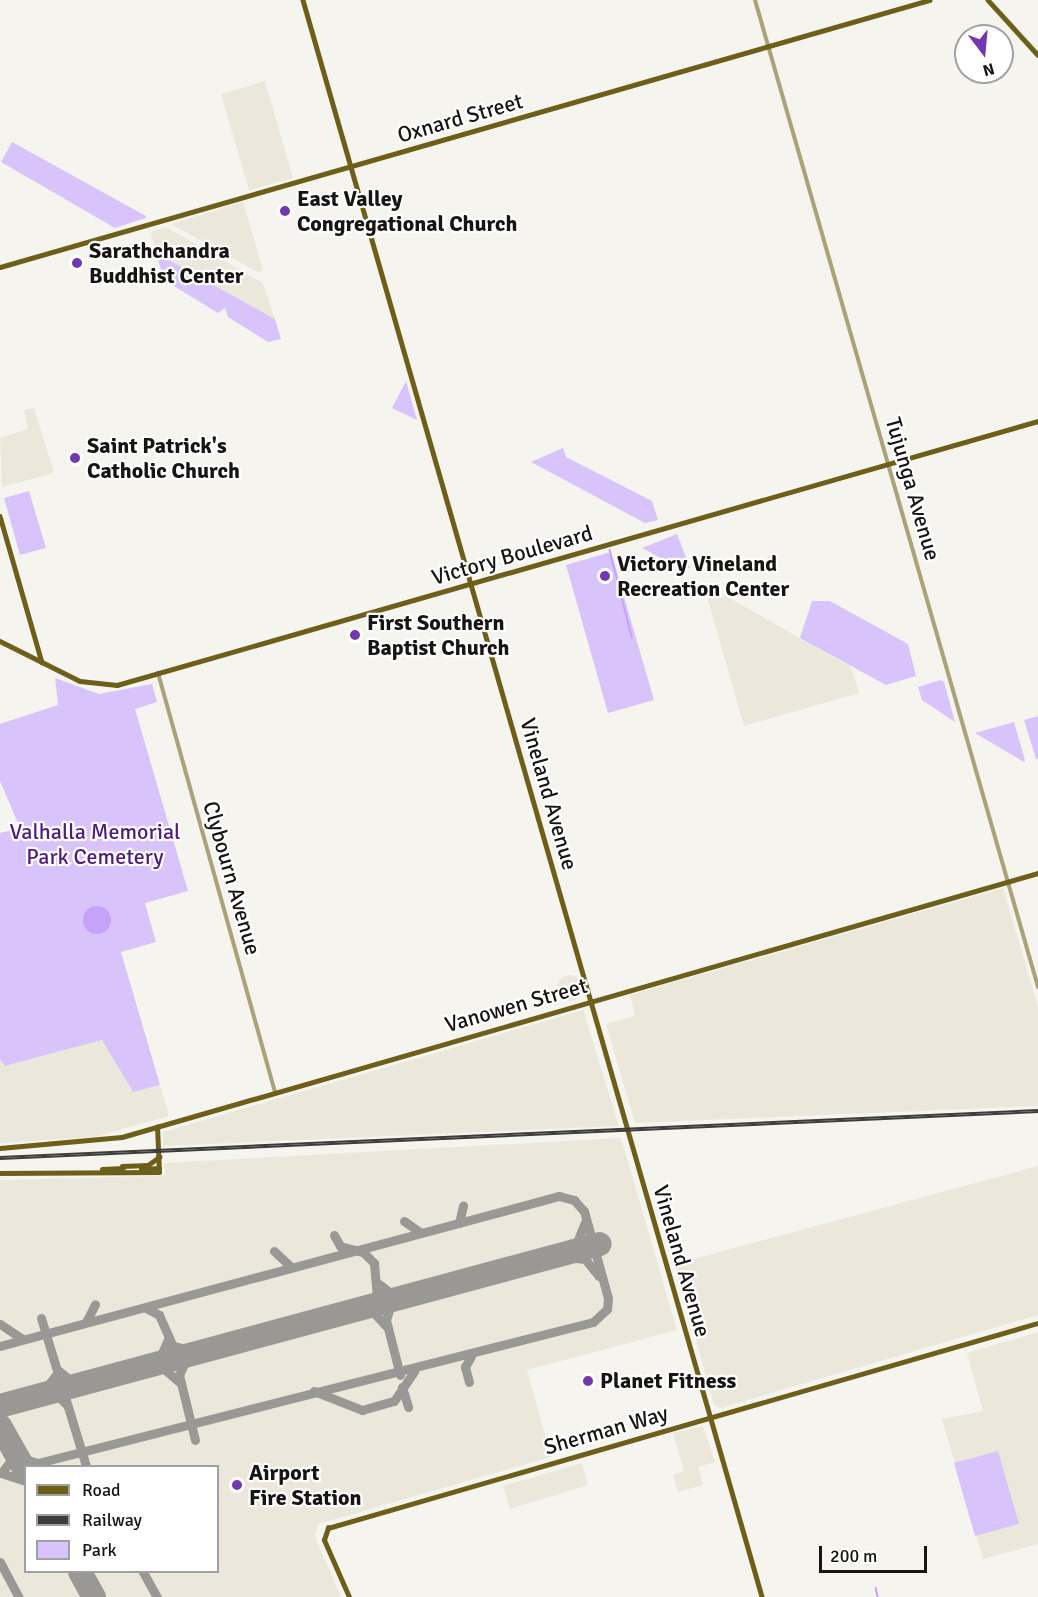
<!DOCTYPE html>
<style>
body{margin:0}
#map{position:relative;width:1038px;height:1597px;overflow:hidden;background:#f5f4ee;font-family:Signika,sans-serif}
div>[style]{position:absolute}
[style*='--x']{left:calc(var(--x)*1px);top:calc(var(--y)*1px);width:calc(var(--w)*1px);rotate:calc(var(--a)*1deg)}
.built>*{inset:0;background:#ebe8db}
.round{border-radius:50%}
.green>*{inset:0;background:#d8c4fa}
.water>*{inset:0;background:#c6a2fb}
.stream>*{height:1.5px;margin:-0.75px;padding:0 0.75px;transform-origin:0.75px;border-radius:0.75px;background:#c6a2fb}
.taxiway>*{height:9px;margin:-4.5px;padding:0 4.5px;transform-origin:4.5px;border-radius:4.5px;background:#999894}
.runway>*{height:24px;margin:-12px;padding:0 12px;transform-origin:12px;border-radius:12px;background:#999894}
.minor>*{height:4px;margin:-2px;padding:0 2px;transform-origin:2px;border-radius:2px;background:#aca279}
.major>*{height:4.5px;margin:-2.25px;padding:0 2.25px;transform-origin:2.25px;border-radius:2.25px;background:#6d5e1a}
.rail>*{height:4px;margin-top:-2px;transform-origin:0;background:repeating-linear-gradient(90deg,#fff 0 4.5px,#3d3c3a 0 9px);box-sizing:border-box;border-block:2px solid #3d3c3a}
.dots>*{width:16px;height:16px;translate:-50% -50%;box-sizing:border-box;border:3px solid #fff;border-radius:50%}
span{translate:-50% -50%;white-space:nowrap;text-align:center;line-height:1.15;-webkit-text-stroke:4.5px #fff;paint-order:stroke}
.street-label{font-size:22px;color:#161513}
.poi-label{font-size:22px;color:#161513;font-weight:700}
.left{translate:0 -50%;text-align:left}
.park-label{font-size:22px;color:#4f1b80}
.legend{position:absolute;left:24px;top:1465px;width:195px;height:108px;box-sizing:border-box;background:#fff;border:2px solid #a2a1a1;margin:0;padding:8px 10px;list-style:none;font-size:18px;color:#161513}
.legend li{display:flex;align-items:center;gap:12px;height:30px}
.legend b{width:30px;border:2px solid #a2a1a1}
.north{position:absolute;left:954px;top:24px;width:60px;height:60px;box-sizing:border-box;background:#fff;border:2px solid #a2a1a1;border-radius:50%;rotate:164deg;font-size:16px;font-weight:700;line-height:24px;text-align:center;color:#161513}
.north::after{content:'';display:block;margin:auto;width:21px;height:27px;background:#7238af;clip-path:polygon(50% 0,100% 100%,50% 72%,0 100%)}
.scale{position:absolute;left:819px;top:1546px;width:108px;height:27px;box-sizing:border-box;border:3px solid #161513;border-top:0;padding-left:8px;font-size:18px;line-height:21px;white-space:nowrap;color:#161513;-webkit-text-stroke:4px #fff;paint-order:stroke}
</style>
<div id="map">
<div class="built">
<div style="clip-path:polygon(265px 81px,293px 178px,249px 190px,221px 94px)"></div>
<div style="clip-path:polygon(243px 202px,263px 270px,258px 272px,171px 224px)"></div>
<div style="clip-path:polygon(166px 227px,263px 283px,275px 319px,156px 253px,151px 232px)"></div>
<div style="clip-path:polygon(34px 408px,54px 473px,2px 487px,0 438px,28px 429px,24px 410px)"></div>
<div style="clip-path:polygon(703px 583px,851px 667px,859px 693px,744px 726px)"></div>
<div style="clip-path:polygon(1003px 888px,1038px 1007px,1038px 1106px,635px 1123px,606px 1024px,635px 1016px,630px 995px)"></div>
<div class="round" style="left:557px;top:975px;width:26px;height:26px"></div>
<div style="clip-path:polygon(583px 1010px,619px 1126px,163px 1146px,163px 1132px)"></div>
<div style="clip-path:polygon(102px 1040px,133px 1092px,160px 1085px,169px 1116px,94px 1137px,0 1143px,0 1059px,6px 1066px)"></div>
<div style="clip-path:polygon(evenodd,621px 1138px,677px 1330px,527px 1370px,551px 1457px,318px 1524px,315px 1537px,341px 1597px,0 1597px,0 1180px,156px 1176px,165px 1175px,164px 1163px,621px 1138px,26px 1466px,218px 1466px,218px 1572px,26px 1572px,26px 1466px)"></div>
<div style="clip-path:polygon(1038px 1166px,1038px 1315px,720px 1408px,714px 1405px,675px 1264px)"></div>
<div style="clip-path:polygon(1038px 1332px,1038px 1544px,983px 1559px,942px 1419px,983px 1411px,967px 1353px)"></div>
<div style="clip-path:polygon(703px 1426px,715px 1462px,698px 1467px,703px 1485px,678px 1492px,673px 1475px,684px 1471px,673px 1433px)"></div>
<div style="clip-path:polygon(582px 1463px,588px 1485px,510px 1509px,503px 1486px)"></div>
</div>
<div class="green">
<div style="clip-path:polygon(12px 142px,146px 216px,146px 218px,115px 228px,1px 162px)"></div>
<div style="clip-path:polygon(156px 253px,275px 319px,281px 339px,268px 342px,228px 317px,225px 308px,218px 313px,164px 280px)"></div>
<div style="clip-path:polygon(406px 381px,417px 420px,392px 408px)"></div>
<div style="clip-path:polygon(563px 448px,566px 457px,652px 501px,658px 520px,645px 523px,531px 462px)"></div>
<div style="clip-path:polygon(29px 491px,46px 548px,20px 555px,4px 498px)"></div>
<div style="clip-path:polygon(677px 534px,690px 568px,681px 569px,642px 548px)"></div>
<div style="clip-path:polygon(611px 552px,654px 700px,608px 713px,566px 565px)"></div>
<div style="clip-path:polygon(812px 601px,830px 601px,908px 644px,916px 676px,886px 685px,800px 638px)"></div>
<div style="clip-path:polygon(55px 678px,99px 694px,152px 684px,157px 702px,135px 709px,188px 891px,145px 903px,156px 942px,121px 952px,160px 1085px,133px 1092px,102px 1040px,5px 1066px,0 1059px,0 833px,20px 828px,0 781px,0 724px,58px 705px)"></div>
<div style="clip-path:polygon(941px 680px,944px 682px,955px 722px,922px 700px,918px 687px)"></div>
<div style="clip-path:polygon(1038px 716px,1038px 759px,1036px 759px,1024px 720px)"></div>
<div style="clip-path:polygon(1014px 722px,1025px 761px,1024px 762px,975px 733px)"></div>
<div style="clip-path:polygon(998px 1451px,1019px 1524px,975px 1536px,954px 1463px)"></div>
</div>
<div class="water">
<div class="round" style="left:83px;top:906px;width:28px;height:28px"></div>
</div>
<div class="stream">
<div style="--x:610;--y:550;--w:90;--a:75.8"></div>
<div style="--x:876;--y:1588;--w:9;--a:77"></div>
</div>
<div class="taxiway">
<div style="--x:404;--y:1221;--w:19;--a:35"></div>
<div style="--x:459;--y:1223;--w:18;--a:-77"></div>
<div style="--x:334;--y:1235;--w:13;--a:61"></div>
<div style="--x:340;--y:1246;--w:24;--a:15"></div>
<div style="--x:363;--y:1252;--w:16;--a:45"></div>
<div style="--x:374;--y:1263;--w:32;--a:85"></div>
<div style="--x:377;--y:1295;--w:25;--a:143"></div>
<div style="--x:274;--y:1251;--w:23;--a:43"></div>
<div style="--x:556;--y:1256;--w:29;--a:6"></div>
<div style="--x:585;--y:1259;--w:22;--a:51"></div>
<div style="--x:557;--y:1256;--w:24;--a:-35"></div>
<div style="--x:577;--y:1242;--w:22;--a:-68"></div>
<div style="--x:379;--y:1284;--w:18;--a:38"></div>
<div style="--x:393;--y:1295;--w:24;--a:-5"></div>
<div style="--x:146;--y:1308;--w:15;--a:28"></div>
<div style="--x:159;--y:1315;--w:34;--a:66"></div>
<div style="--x:173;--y:1346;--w:26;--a:13"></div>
<div style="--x:359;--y:1310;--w:14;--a:8"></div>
<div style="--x:373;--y:1312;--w:19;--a:47"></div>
<div style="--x:41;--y:1318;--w:155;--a:73.1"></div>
<div style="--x:86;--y:1322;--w:20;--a:-63"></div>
<div style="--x:0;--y:1324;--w:27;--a:34"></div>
<div style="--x:0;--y:1346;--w:579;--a:-15.02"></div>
<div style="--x:559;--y:1196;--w:16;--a:15"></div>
<div style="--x:574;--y:1200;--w:15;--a:48"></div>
<div style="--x:584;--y:1211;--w:90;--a:74.6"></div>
<div style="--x:608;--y:1298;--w:11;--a:95"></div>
<div style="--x:607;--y:1309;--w:19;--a:137"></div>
<div style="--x:593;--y:1322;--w:585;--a:165.75"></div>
<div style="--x:146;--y:1366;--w:19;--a:-36"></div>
<div style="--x:161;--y:1355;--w:17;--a:-66"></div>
<div style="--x:143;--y:1367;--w:19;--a:0"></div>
<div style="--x:162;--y:1367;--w:23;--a:41"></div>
<div style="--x:400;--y:1375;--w:57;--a:-104.3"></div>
<div style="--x:386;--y:1320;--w:14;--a:-73"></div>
<div style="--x:390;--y:1307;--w:19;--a:-35"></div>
<div style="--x:469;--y:1382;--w:16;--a:-105"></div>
<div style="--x:465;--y:1367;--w:13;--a:-61"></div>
<div style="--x:402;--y:1387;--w:21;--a:73"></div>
<div style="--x:314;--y:1391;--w:52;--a:21.6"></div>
<div style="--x:362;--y:1410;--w:33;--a:-16"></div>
<div style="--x:394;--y:1401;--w:36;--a:-56"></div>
<div style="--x:41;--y:1394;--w:29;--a:-52"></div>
<div style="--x:59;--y:1371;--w:13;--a:39"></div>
<div style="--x:69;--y:1379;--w:19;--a:9"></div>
<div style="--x:41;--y:1394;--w:16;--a:4"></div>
<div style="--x:57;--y:1395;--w:14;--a:45"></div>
<div style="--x:8;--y:1440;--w:23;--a:52"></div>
<div style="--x:22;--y:1458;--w:16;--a:18"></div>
<div style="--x:195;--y:1440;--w:67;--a:-103.8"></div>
<div style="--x:179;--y:1375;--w:17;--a:-65"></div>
<div style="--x:186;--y:1360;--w:15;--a:-32"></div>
<div style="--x:1;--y:1473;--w:14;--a:-51"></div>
<div style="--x:10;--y:1462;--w:17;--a:-93"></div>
<div style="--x:1;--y:1473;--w:26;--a:18"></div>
<div style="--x:0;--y:1562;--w:40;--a:62"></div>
<div style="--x:143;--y:1572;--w:29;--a:61"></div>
</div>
<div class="runway">
<div style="--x:0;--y:1406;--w:621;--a:-15.11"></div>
<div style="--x:0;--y:1426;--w:53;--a:60.5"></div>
<div style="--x:80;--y:1572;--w:29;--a:61"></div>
</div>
<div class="minor">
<div style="--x:755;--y:0;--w:1027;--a:74"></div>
<div style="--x:158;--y:673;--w:435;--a:74.4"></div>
</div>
<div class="major">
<div style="--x:303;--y:0;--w:1662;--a:73.96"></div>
<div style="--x:988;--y:0;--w:74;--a:47.7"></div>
<div style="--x:0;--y:267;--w:967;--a:-16.03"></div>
<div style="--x:0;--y:516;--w:152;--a:74"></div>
<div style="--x:0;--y:641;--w:89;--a:26.6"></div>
<div style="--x:80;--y:681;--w:37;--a:6"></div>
<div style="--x:117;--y:685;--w:958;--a:-15.99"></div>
<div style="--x:0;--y:1148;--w:122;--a:-5.2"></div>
<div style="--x:122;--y:1137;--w:953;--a:-16.08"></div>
<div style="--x:122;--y:1166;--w:26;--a:-2"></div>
<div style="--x:148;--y:1165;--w:14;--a:-36"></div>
<div style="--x:102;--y:1169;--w:21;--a:-3"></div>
<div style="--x:141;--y:1169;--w:18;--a:-3"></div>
<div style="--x:0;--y:1173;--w:159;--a:-0.4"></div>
<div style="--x:159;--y:1172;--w:45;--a:-92.5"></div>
<div style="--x:349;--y:1597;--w:62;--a:-113.7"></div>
<div style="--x:324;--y:1540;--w:13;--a:-72"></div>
<div style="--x:328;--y:1528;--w:739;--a:-16.11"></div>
</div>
<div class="rail">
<div style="--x:0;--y:1158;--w:1039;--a:-2.59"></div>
</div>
<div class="dots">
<div style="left:285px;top:211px;background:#7238af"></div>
<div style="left:77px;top:263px;background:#7238af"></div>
<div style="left:75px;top:458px;background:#7238af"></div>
<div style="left:605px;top:576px;background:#7238af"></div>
<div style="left:355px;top:635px;background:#7238af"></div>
<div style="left:588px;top:1381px;background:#7238af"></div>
<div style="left:237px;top:1485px;background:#7238af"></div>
</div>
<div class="street-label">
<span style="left:460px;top:118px;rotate:-16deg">Oxnard Street</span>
<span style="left:913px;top:489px;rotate:74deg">Tujunga Avenue</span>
<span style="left:512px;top:555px;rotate:-16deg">Victory Boulevard</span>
<span style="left:549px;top:794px;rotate:74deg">Vineland Avenue</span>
<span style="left:232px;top:878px;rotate:74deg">Clybourn Avenue</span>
<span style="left:516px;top:1005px;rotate:-16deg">Vanowen Street</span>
<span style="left:682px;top:1261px;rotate:74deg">Vineland Avenue</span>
<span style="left:606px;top:1430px;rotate:-16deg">Sherman Way</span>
</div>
<div class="poi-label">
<span class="left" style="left:297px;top:211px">East Valley<br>Congregational Church</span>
<span class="left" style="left:89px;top:263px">Sarathchandra<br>Buddhist Center</span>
<span class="left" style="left:87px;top:458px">Saint Patrick's<br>Catholic Church</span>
<span class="left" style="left:617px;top:576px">Victory Vineland<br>Recreation Center</span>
<span class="left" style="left:367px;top:635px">First Southern<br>Baptist Church</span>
<span class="left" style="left:600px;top:1381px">Planet Fitness</span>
<span class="left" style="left:249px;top:1485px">Airport<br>Fire Station</span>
</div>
<div class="park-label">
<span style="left:95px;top:844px">Valhalla Memorial<br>Park Cemetery</span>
</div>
<ul class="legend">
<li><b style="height:8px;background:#6d5e1a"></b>Road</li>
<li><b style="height:8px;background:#3d3c3a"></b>Railway</li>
<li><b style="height:16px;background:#d8c4fa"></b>Park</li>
</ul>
<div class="north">N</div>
<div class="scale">200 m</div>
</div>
